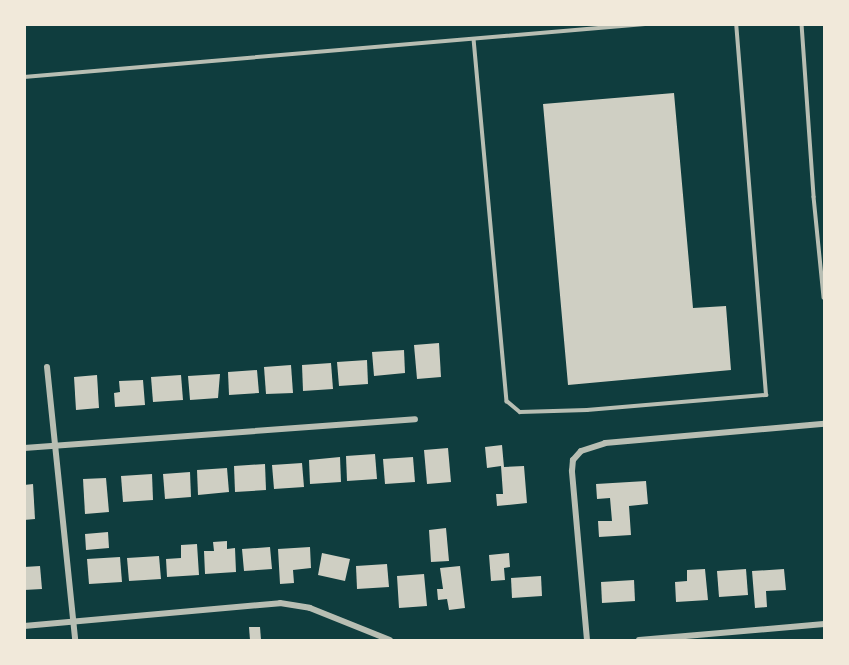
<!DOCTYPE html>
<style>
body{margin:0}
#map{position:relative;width:849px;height:665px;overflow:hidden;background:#0f3d3e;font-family:Roboto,sans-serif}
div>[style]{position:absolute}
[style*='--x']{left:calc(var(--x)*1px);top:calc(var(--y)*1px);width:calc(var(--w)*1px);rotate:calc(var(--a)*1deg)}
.building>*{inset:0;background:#cfcfc3}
.service>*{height:3.5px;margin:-1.75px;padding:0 1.75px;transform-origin:1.75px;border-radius:1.75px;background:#b8beb3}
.minor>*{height:6px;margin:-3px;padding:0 3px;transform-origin:3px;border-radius:3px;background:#b8beb3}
span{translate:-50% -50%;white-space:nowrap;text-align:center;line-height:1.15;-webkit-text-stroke:5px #f1e9da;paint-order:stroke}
.frame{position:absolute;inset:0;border:26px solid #f1e9da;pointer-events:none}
</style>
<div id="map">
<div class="building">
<div style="clip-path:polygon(674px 93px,693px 308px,726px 306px,731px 370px,568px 385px,543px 104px)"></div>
<div style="clip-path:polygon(439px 343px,441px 377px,417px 379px,414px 345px)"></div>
<div style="clip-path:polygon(404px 350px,405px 373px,374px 376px,372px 352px)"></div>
<div style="clip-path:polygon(367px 360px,368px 384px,339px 386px,337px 362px)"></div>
<div style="clip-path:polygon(331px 363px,333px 389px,303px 391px,302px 365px)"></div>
<div style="clip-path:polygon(291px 365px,293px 393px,266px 394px,264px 367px)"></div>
<div style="clip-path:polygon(257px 370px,259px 393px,229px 395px,228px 372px)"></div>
<div style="clip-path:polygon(220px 374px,218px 398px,190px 400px,188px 376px)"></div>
<div style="clip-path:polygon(97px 375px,99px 408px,76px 410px,74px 377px)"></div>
<div style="clip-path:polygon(181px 375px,183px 400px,153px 402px,151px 377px)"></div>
<div style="clip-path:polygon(143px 380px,145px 405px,115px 407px,114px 393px,120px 392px,119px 381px)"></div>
<div style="clip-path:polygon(502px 445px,504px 467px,524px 466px,527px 503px,497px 506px,496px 494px,503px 494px,501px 466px,487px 468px,485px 447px)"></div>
<div style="clip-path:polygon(448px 448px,451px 482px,427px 484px,424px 450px)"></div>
<div style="clip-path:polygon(375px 454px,377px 479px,347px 481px,346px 456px)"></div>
<div style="clip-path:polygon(340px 457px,341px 482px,310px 484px,309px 460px)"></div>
<div style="clip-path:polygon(413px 457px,415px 482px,385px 484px,383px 459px)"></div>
<div style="clip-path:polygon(302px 463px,304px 487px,274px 489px,272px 465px)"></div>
<div style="clip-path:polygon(265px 464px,266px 490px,235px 492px,234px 466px)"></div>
<div style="clip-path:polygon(227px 468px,229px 492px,198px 495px,197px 470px)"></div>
<div style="clip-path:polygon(190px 472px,191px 497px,165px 499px,163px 474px)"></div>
<div style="clip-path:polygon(152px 474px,153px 500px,123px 502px,121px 476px)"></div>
<div style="clip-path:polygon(106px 478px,109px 512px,85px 514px,83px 479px)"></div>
<div style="clip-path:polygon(646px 481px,648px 504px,629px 506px,631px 535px,599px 537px,598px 521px,612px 521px,610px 498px,597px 499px,596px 484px)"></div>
<div style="clip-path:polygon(33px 484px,35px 519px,24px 520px,24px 485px)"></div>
<div style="clip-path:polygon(446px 528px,449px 561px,431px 562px,429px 530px)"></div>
<div style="clip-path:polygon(108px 532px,109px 548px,86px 550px,85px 534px)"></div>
<div style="clip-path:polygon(227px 541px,227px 549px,235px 548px,236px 572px,205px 574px,204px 551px,214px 551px,213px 542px)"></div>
<div style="clip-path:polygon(197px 544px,199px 575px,167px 577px,166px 559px,181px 558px,181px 545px)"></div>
<div style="clip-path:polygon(270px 547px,272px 569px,244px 571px,242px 549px)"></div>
<div style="clip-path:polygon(310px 547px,311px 568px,293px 570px,294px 583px,280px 584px,278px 549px)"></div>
<div style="clip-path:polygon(322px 553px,350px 559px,345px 581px,318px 575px)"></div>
<div style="clip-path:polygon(509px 553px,510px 567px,504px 568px,505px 580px,491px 581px,489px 555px)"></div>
<div style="clip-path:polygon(159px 556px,161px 579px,129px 581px,127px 558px)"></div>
<div style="clip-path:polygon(120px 557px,122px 582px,89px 584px,87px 559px)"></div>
<div style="clip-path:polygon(387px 564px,389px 587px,357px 589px,356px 566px)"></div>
<div style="clip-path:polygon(40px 566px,42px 589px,24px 590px,24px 567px)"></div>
<div style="clip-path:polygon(460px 566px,465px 608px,449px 610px,447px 599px,438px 600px,437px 589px,443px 589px,440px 568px)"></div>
<div style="clip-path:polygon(705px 569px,708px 600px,676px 602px,675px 582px,687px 581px,687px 570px)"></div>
<div style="clip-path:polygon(746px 569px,748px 595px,719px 597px,717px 571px)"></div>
<div style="clip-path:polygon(784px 569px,786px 590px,766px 591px,767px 607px,755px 608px,752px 571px)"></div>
<div style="clip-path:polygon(424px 574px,427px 606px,399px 608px,397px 576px)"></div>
<div style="clip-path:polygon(541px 576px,542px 596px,512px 598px,511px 578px)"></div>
<div style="clip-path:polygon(634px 580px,635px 601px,602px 603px,601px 582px)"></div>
<div style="clip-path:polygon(249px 627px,260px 627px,261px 640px,250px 640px)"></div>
</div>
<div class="service">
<div style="--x:802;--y:24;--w:173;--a:86"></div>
<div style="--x:814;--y:197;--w:101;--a:84.3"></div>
<div style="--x:474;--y:39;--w:364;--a:84.8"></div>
<div style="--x:507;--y:401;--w:17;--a:40"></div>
<div style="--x:520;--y:412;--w:67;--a:-1.7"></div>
<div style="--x:587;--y:410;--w:180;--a:-4.8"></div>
<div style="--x:766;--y:395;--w:372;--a:-94.6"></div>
<div style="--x:24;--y:77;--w:623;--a:-4.88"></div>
</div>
<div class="minor">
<div style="--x:47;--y:367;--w:274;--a:84.1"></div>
<div style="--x:24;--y:448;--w:392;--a:-4.2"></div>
<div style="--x:24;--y:626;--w:257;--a:-5.1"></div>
<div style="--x:280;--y:603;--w:30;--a:9"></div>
<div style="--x:310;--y:608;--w:86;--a:21.8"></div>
<div style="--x:587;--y:640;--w:170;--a:-95.1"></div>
<div style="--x:572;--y:471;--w:11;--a:-85"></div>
<div style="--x:573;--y:460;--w:12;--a:-48"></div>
<div style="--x:581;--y:451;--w:25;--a:-18"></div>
<div style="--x:605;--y:443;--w:220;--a:-5"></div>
<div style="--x:639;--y:640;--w:186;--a:-4.9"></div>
</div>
<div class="frame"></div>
</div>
